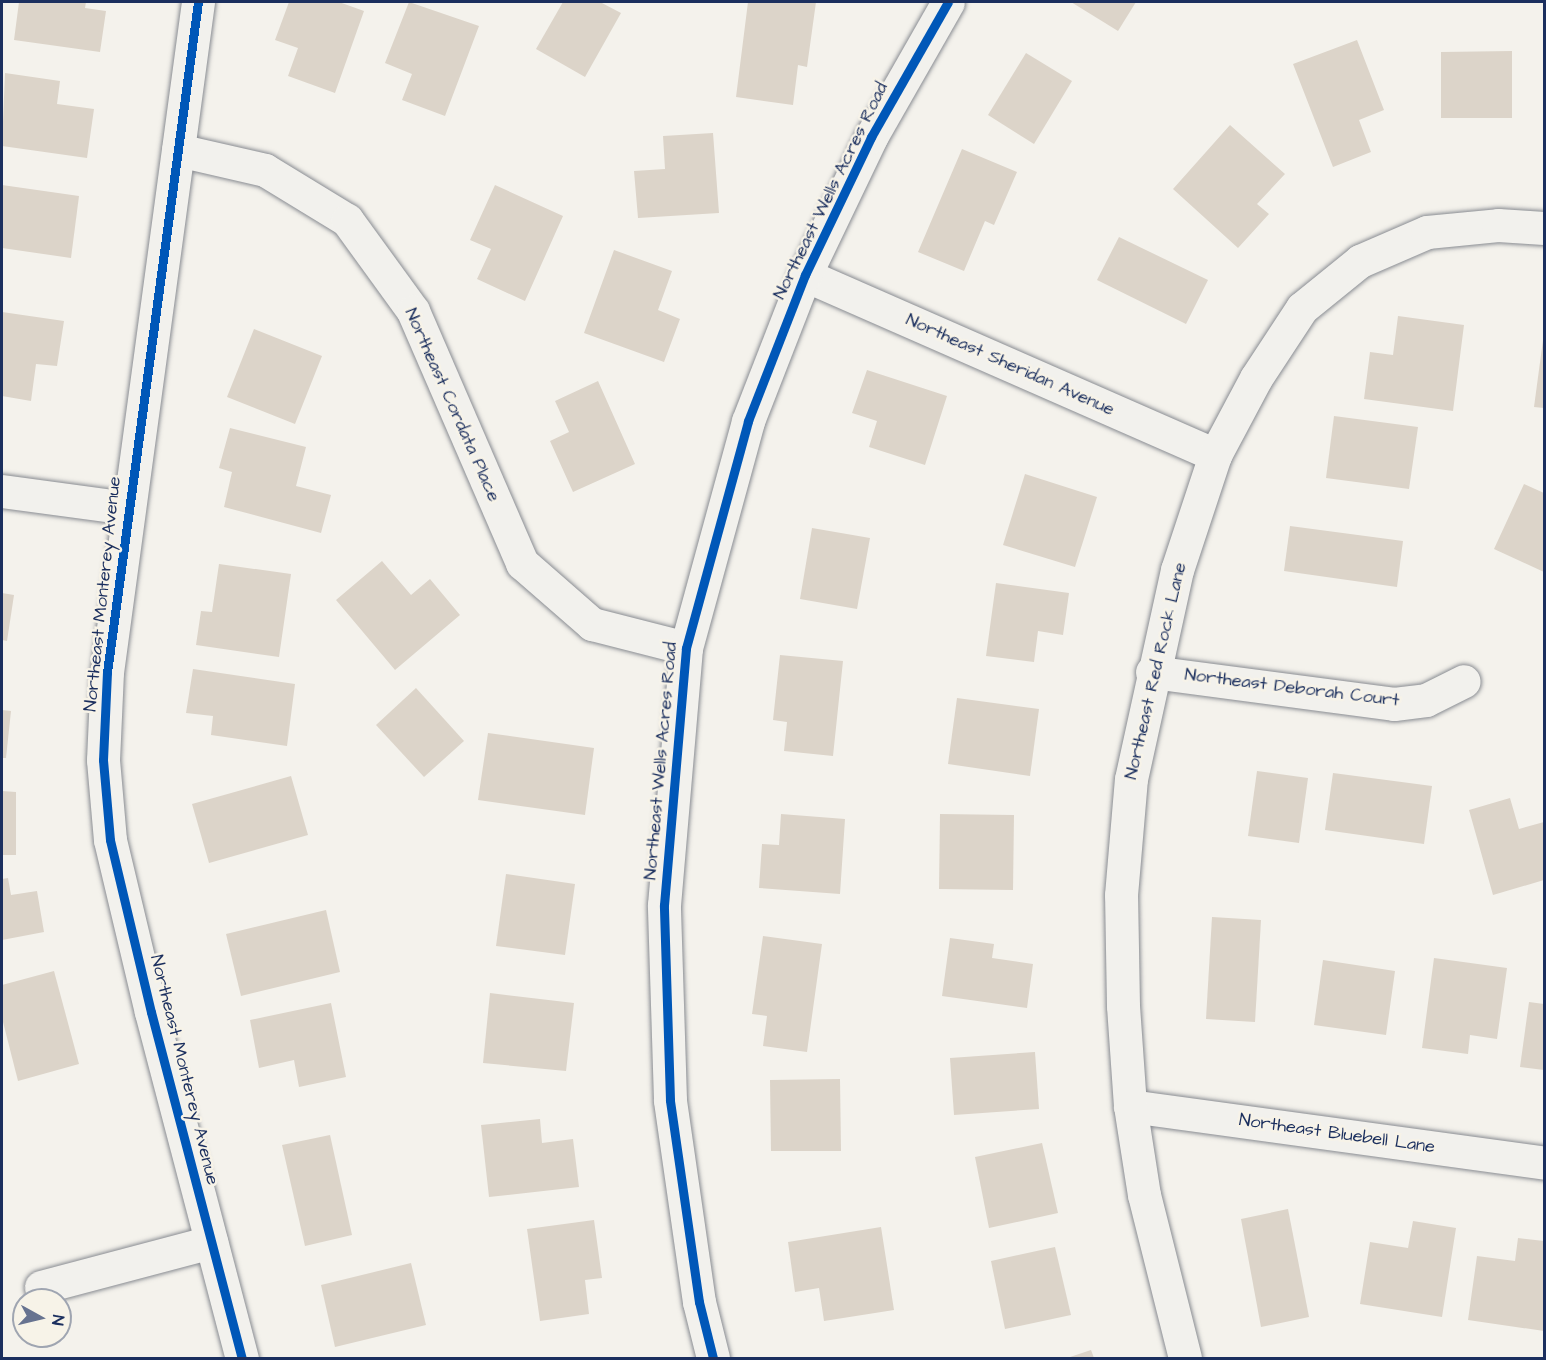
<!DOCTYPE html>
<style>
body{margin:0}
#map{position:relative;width:1546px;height:1360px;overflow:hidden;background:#f4f2ec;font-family:"Architects Daughter",sans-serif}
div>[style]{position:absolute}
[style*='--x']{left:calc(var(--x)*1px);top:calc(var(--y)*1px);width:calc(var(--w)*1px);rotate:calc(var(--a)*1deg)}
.building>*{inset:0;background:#dcd4c9}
.roads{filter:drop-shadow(0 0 2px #898c92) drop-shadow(0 0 2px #898c92)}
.minor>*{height:33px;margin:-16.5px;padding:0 16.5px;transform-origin:16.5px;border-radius:16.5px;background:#f2f1ed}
.cycleway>*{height:9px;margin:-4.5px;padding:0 4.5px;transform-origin:4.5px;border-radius:4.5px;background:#0057b8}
span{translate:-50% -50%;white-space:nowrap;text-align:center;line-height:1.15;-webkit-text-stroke:5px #f7f3e8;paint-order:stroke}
.street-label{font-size:18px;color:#1b2f5e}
.frame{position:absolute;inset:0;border:3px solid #1b2f5e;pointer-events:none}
.north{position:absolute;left:12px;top:1288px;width:60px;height:60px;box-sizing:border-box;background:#f7f3e8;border:2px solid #9fa5b1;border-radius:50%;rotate:98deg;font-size:16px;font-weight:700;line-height:24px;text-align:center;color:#1b2f5e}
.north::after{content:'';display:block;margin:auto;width:21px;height:27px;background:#677390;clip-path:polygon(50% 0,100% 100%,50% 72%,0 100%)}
</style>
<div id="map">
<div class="building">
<div style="clip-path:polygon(19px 2px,86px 2px,85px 8px,106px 11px,100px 52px,14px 40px)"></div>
<div style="clip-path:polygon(289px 2px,339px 2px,364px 11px,335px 93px,288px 76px,298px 48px,275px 40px)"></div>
<div style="clip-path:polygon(409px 2px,479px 26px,445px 116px,402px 100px,412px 74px,385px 63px)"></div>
<div style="clip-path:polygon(563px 2px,600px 2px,621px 13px,585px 77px,536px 49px)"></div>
<div style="clip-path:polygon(748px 2px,816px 2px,807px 67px,798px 65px,793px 105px,736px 97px)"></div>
<div style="clip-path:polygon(1071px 2px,1136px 2px,1118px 31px)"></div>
<div style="clip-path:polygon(1357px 40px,1384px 110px,1359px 120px,1371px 152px,1333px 167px,1293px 64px)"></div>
<div style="clip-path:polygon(1512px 51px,1512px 118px,1441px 118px,1441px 52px)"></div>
<div style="clip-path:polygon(1026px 53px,1072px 81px,1034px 144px,988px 115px)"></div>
<div style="clip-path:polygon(5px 73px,60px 81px,57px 104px,94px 109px,87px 158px,2px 146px)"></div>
<div style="clip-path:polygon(1230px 125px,1285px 174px,1257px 204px,1269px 214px,1238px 248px,1173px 189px)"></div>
<div style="clip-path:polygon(713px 133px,719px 213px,638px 218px,634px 171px,665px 169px,663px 136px)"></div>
<div style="clip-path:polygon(962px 149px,1017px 172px,994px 225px,985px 221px,964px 271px,918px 252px)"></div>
<div style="clip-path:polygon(2px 185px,79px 196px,71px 258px,2px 248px)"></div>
<div style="clip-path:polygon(495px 185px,563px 216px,525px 301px,477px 279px,491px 249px,470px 240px)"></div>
<div style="clip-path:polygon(1119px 237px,1208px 280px,1186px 324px,1097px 280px)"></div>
<div style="clip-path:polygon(614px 250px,672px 271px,658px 310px,680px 319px,664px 362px,584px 333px)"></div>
<div style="clip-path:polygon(2px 312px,64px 321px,57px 366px,36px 364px,31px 401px,2px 396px)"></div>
<div style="clip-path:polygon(1398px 316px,1464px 325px,1453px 411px,1364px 399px,1370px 352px,1393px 355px)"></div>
<div style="clip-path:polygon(254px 329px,322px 356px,295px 424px,227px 397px)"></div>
<div style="clip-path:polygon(1543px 340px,1544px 340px,1544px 408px,1534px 407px)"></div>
<div style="clip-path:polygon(867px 370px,947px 396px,925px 465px,869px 447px,877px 421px,852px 413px)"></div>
<div style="clip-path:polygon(598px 381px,635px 464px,573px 492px,550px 441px,569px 432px,555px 401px)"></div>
<div style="clip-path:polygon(1334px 416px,1418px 427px,1409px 489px,1326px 478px)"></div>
<div style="clip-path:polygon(230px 428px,306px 447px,296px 486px,331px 495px,321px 533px,224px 507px,232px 472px,219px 468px)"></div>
<div style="clip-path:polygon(1025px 474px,1097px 497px,1075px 567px,1003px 545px)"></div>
<div style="clip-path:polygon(1524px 484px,1544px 493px,1544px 572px,1494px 549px)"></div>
<div style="clip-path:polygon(1290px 526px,1403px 541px,1397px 587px,1284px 571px)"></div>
<div style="clip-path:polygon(812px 528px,870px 538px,857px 609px,800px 599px)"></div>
<div style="clip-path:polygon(382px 561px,411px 595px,430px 579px,460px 615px,395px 670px,336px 600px)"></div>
<div style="clip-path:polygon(219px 564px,291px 574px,279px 657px,196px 645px,201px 611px,212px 612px)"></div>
<div style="clip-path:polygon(996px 583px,1069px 593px,1063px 635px,1038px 631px,1034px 662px,986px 656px)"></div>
<div style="clip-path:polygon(2px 593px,14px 595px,7px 641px,2px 640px)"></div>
<div style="clip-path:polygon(780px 655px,843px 661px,833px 756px,784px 751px,787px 722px,773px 720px)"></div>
<div style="clip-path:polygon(193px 669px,295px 684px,287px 746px,211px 735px,213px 716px,186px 713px)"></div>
<div style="clip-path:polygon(416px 688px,464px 741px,424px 777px,376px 725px)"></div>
<div style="clip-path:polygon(957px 698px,1039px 709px,1030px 776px,948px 764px)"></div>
<div style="clip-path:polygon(2px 710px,11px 711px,6px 758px,2px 758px)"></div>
<div style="clip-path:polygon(488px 733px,594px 748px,585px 815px,478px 800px)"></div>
<div style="clip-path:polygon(1257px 771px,1308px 778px,1299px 843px,1248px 836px)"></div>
<div style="clip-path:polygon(1333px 773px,1432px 786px,1424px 844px,1325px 830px)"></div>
<div style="clip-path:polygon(291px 776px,308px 835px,209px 863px,192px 804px)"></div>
<div style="clip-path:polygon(2px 791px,16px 792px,16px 855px,2px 855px)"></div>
<div style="clip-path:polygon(1510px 798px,1519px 829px,1544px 822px,1544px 880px,1493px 895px,1469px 810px)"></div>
<div style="clip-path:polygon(781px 814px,845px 819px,840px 894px,759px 888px,762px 844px,779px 845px)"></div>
<div style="clip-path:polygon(940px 814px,1014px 815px,1013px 890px,939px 889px)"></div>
<div style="clip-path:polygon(506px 874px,575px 884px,565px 955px,496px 946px)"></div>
<div style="clip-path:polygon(8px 878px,11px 895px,37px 891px,44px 932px,2px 940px,2px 879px)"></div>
<div style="clip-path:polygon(326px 910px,340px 972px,241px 996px,226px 934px)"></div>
<div style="clip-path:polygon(1212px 917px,1261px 920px,1255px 1022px,1206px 1019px)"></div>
<div style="clip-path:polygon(763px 936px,822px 944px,807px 1052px,763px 1046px,767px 1016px,752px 1014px)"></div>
<div style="clip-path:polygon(950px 938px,994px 944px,992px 958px,1033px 964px,1027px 1008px,942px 996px)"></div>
<div style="clip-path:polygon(1434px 958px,1507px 968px,1497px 1039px,1470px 1035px,1468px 1054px,1422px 1048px)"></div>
<div style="clip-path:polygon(1323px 960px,1395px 971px,1386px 1035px,1314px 1025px)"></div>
<div style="clip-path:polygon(54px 971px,79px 1064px,18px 1081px,2px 1018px,2px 985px)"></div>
<div style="clip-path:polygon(490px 993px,574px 1003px,566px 1071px,483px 1063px)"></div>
<div style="clip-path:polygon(1529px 1002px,1544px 1004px,1544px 1070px,1520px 1067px)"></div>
<div style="clip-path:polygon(331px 1003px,346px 1077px,299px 1087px,294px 1060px,259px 1068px,250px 1020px)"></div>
<div style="clip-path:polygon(1035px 1052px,1039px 1109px,954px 1115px,950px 1058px)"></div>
<div style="clip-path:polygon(840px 1079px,841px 1151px,771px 1151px,770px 1080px)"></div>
<div style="clip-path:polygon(540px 1119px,542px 1143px,573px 1139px,579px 1187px,489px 1197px,481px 1125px)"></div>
<div style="clip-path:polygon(330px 1135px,352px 1235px,305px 1246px,282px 1145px)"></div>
<div style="clip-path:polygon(1042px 1143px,1058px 1213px,989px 1228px,975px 1157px)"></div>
<div style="clip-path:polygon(1288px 1209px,1309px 1317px,1261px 1327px,1241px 1219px)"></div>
<div style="clip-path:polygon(594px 1220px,602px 1278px,585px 1280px,589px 1314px,540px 1321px,527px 1229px)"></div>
<div style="clip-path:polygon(1413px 1221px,1456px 1228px,1442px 1317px,1360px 1304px,1370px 1242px,1408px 1248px)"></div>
<div style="clip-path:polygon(881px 1227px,894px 1310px,824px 1321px,819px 1288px,795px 1292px,788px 1242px)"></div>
<div style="clip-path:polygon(1518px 1238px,1544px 1241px,1544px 1331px,1468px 1320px,1477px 1256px,1515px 1261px)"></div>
<div style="clip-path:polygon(1055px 1247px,1071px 1315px,1005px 1329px,991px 1261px)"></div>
<div style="clip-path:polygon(411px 1263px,426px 1325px,335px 1347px,321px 1285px)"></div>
<div style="clip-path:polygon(1091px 1350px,1094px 1358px,1067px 1358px)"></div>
</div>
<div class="roads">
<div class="minor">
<div style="--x:198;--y:2;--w:676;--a:97.73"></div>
<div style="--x:107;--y:672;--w:88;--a:92.6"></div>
<div style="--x:103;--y:760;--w:80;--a:85"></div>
<div style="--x:110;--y:840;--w:177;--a:76.6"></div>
<div style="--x:151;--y:1012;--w:358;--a:75.3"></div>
<div style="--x:178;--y:150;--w:89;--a:12.9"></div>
<div style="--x:265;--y:170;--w:96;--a:31.4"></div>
<div style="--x:347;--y:220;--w:112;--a:54"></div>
<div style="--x:413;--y:311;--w:275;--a:66.6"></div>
<div style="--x:522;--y:563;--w:93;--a:41.1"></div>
<div style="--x:592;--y:624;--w:97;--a:14.3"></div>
<div style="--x:805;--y:275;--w:448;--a:23.7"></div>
<div style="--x:2;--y:491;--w:127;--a:7.7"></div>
<div style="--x:1152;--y:672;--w:244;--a:7.5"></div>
<div style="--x:1394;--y:704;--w:32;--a:-7"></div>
<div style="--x:1426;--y:700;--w:42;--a:-26.6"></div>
<div style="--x:1130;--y:1106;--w:418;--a:7.8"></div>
<div style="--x:41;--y:1287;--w:176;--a:-14.8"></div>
<div style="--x:713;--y:1358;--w:58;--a:-104"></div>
<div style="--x:699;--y:1302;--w:204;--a:-98.2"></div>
<div style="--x:670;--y:1100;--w:195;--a:-91.8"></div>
<div style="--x:664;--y:905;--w:258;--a:-85.1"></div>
<div style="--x:686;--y:648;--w:235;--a:-74.7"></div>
<div style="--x:748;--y:421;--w:157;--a:-68.7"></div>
<div style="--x:805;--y:275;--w:153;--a:-64.4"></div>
<div style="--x:871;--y:137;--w:155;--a:-60.3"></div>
<div style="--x:1185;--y:1358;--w:168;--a:-104.1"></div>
<div style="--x:1144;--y:1195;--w:90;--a:-98.9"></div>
<div style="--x:1130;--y:1106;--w:100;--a:-94"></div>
<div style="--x:1123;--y:1006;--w:111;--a:-91"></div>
<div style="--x:1121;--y:895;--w:116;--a:-85.1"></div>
<div style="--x:1131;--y:779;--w:214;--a:-77.6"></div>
<div style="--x:1177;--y:570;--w:121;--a:-71.7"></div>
<div style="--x:1215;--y:455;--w:87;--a:-62"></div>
<div style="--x:1256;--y:378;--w:84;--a:-56.7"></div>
<div style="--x:1302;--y:308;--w:75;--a:-39"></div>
<div style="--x:1360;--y:261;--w:73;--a:-23.4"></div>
<div style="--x:1427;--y:232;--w:71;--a:-5.6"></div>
<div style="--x:1498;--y:225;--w:46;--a:3.7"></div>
</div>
</div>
<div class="cycleway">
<div style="--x:198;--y:2;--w:676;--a:97.73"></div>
<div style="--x:107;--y:672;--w:88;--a:92.6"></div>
<div style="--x:103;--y:760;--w:80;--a:85"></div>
<div style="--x:110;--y:840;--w:177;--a:76.6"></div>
<div style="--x:151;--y:1012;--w:358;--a:75.3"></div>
<div style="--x:713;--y:1358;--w:58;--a:-104"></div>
<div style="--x:699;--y:1302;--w:204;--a:-98.2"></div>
<div style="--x:670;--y:1100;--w:195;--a:-91.8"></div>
<div style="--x:664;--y:905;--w:258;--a:-85.1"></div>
<div style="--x:686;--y:648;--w:235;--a:-74.7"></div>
<div style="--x:748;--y:421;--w:157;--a:-68.7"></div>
<div style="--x:805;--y:275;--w:153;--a:-64.4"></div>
<div style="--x:871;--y:137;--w:155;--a:-60.3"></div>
</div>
<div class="street-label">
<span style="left:831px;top:191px;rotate:-64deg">Northeast Wells Acres Road</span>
<span style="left:1010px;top:365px;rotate:24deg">Northeast Sheridan Avenue</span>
<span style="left:452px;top:405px;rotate:66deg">Northeast Cordata Place</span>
<span style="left:103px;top:594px;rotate:-84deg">Northeast Monterey Avenue</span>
<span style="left:1156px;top:671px;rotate:-77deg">Northeast Red Rock Lane</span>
<span style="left:1292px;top:688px;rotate:7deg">Northeast Deborah Court</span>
<span style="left:661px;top:761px;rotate:-85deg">Northeast Wells Acres Road</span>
<span style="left:184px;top:1070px;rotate:76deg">Northeast Monterey Avenue</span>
<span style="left:1337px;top:1134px;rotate:8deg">Northeast Bluebell Lane</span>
</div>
<div class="frame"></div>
<div class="north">N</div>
</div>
